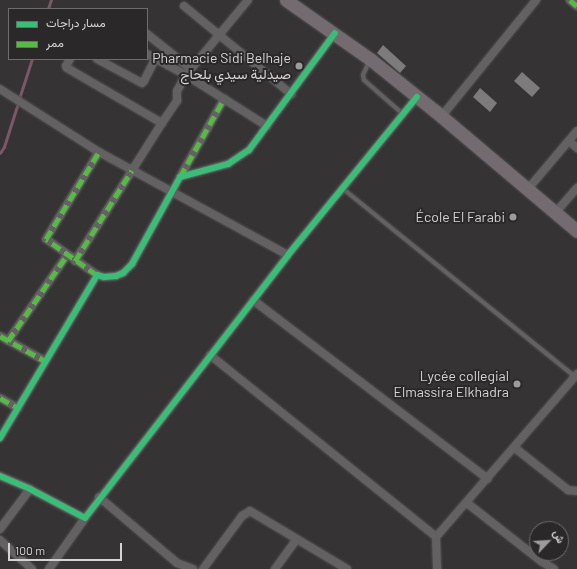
<!DOCTYPE html>
<meta charset="utf-8">
<style>
body{margin:0}
#map{position:relative;width:577px;height:569px;overflow:hidden;background:#353334;font-family:Barlow,Vazirmatn,sans-serif}
div>[style]{position:absolute}
[style*='--x']{left:calc(var(--x)*1px);top:calc(var(--y)*1px);width:calc(var(--w)*1px);rotate:calc(var(--a)*1deg)}
.stream>*{height:2.5px;margin:-1.25px;padding:0 1.25px;transform-origin:1.25px;border-radius:1.25px;background:#7c5767}
.building>*{inset:0;background:#7d7b7c}
.roads{filter:drop-shadow(0 0 1px #515050) drop-shadow(0 0 1px #515050)}
.service>*{height:4px;margin:-2px;padding:0 2px;transform-origin:2px;border-radius:2px;background:#636162}
.minor>*{height:8px;margin:-4px;padding:0 4px;transform-origin:4px;border-radius:4px;background:#636162}
.primary>*{height:13px;margin:-6.5px;padding:0 6.5px;transform-origin:6.5px;border-radius:6.5px;background:#746b70}
.quiet>*{height:5px;margin-top:-2.5px;transform-origin:0;background:repeating-linear-gradient(90deg,#58b947 0 10px,transparent 0 15px)}
.cycleway>*{height:6px;margin:-3px;padding:0 3px;transform-origin:3px;border-radius:3px;background:#3abd76}
.dots>*{width:11px;height:11px;translate:-50% -50%;box-sizing:border-box;border:2px solid #2b282a;border-radius:50%}
span{translate:-50% -50%;white-space:nowrap;text-align:center;line-height:1.15;-webkit-text-stroke:4px #2b282a;paint-order:stroke}
.poi-label{font-size:14px;color:#d5d3d4}
.right{translate:-100% -50%;text-align:right}
.legend{position:absolute;left:8px;top:8px;width:140px;height:52px;box-sizing:border-box;background:#2b282a;border:1px solid #6f6c6e;margin:0;padding:5px 7px;list-style:none;font-size:12px;color:#d5d3d4}
.legend li{display:flex;align-items:center;gap:8px;height:20px}
.legend b{width:20px;border:1px solid #6f6c6e}
.north{position:absolute;left:529px;top:521px;width:40px;height:40px;box-sizing:border-box;background:#2b282a;border:1px solid #6f6c6e;border-radius:50%;rotate:65deg;font-size:11px;font-weight:700;line-height:16px;text-align:center;color:#d5d3d4}
.north::after{content:'';display:block;margin:auto;width:14px;height:18px;background:#9d9b9c;clip-path:polygon(50% 0,100% 100%,50% 72%,0 100%)}
.scale{position:absolute;left:8px;top:543px;width:114px;height:18px;box-sizing:border-box;border:2px solid #d5d3d4;border-top:0;padding-left:5px;font-size:12px;line-height:14px;white-space:nowrap;color:#d5d3d4;-webkit-text-stroke:3px #2b282a;paint-order:stroke}
</style>
<div id="map">
<div class="stream">
<div style="--x:48;--y:9;--w:9;--a:-72"></div>
<div style="--x:19;--y:99;--w:42;--a:-72"></div>
<div style="--x:0;--y:153;--w:7;--a:-56"></div>
<div style="--x:4;--y:147;--w:46;--a:-72.3"></div>
</div>
<div class="building">
<div style="clip-path:polygon(383px 45px,406px 66px,400px 73px,377px 53px)"></div>
<div style="clip-path:polygon(522px 72px,540px 88px,532px 97px,514px 81px)"></div>
<div style="clip-path:polygon(480px 88px,497px 103px,490px 112px,473px 97px)"></div>
</div>
<div class="roads">
<div class="service">
<div style="--x:369;--y:62;--w:14;--a:115"></div>
<div style="--x:363;--y:75;--w:5;--a:79"></div>
<div style="--x:364;--y:80;--w:52;--a:41.1"></div>
<div style="--x:342;--y:188;--w:299;--a:39"></div>
</div>
<div class="minor">
<div style="--x:570;--y:0;--w:9;--a:41"></div>
<div style="--x:184;--y:6;--w:139;--a:39.4"></div>
<div style="--x:147;--y:34;--w:56;--a:38.5"></div>
<div style="--x:147;--y:54;--w:44;--a:28.3"></div>
<div style="--x:186;--y:75;--w:96;--a:32.2"></div>
<div style="--x:70;--y:59;--w:8;--a:120"></div>
<div style="--x:66;--y:66;--w:2;--a:63"></div>
<div style="--x:67;--y:68;--w:110;--a:30.1"></div>
<div style="--x:162;--y:123;--w:27;--a:-56"></div>
<div style="--x:177;--y:101;--w:10;--a:-90"></div>
<div style="--x:177;--y:91;--w:18;--a:-61"></div>
<div style="--x:186;--y:75;--w:97;--a:-50.4"></div>
<div style="--x:97;--y:59;--w:51;--a:28.1"></div>
<div style="--x:142;--y:83;--w:3;--a:-45"></div>
<div style="--x:144;--y:81;--w:25;--a:-63"></div>
<div style="--x:0;--y:89;--w:117;--a:32.5"></div>
<div style="--x:99;--y:152;--w:215;--a:28.6"></div>
<div style="--x:441;--y:117;--w:151;--a:-50.9"></div>
<div style="--x:569;--y:141;--w:11;--a:41"></div>
<div style="--x:180;--y:177;--w:90;--a:-60.6"></div>
<div style="--x:528;--y:189;--w:76;--a:-49.8"></div>
<div style="--x:556;--y:212;--w:32;--a:-49"></div>
<div style="--x:75;--y:261;--w:163;--a:-57.8"></div>
<div style="--x:97;--y:275;--w:62;--a:-144.8"></div>
<div style="--x:46;--y:239;--w:102;--a:-58.7"></div>
<div style="--x:253;--y:300;--w:295;--a:37.3"></div>
<div style="--x:0;--y:336;--w:51;--a:29.1"></div>
<div style="--x:8;--y:341;--w:104;--a:-55.5"></div>
<div style="--x:210;--y:355;--w:290;--a:38.8"></div>
<div style="--x:436;--y:537;--w:32;--a:88"></div>
<div style="--x:0;--y:398;--w:21;--a:29"></div>
<div style="--x:0;--y:438;--w:190;--a:-59.2"></div>
<div style="--x:97;--y:275;--w:7;--a:16"></div>
<div style="--x:104;--y:277;--w:12;--a:-5"></div>
<div style="--x:116;--y:276;--w:8;--a:-23"></div>
<div style="--x:123;--y:273;--w:13;--a:-45"></div>
<div style="--x:132;--y:264;--w:99;--a:-61.1"></div>
<div style="--x:180;--y:177;--w:50;--a:-15.2"></div>
<div style="--x:228;--y:164;--w:25;--a:-34"></div>
<div style="--x:249;--y:150;--w:145;--a:-53.7"></div>
<div style="--x:515;--y:448;--w:68;--a:38.4"></div>
<div style="--x:568;--y:490;--w:9;--a:6"></div>
<div style="--x:0;--y:476;--w:33;--a:23"></div>
<div style="--x:30;--y:489;--w:62;--a:27.8"></div>
<div style="--x:85;--y:518;--w:332;--a:-52.3"></div>
<div style="--x:288;--y:255;--w:204;--a:-50.8"></div>
<div style="--x:99;--y:497;--w:102;--a:40.2"></div>
<div style="--x:177;--y:563;--w:17;--a:21"></div>
<div style="--x:467;--y:503;--w:94;--a:38.1"></div>
<div style="--x:541;--y:561;--w:15;--a:32"></div>
<div style="--x:0;--y:529;--w:50;--a:-53.1"></div>
<div style="--x:436;--y:537;--w:216;--a:-49.1"></div>
<div style="--x:0;--y:540;--w:43;--a:42.2"></div>
<div style="--x:49;--y:569;--w:62;--a:-54.8"></div>
<div style="--x:203;--y:569;--w:66;--a:-53.7"></div>
<div style="--x:242;--y:516;--w:9;--a:-32"></div>
<div style="--x:250;--y:511;--w:113;--a:30.9"></div>
<div style="--x:275;--y:569;--w:37;--a:-54"></div>
</div>
<div class="primary">
<div style="--x:286;--y:0;--w:103;--a:35.1"></div>
<div style="--x:370;--y:59;--w:83;--a:38.7"></div>
<div style="--x:435;--y:111;--w:186;--a:40.2"></div>
</div>
</div>
<div class="quiet">
<div style="--x:570;--y:0;--w:9;--a:41"></div>
<div style="--x:180;--y:177;--w:90;--a:-60.6"></div>
<div style="--x:75;--y:261;--w:107;--a:-57.9"></div>
<div style="--x:97;--y:275;--w:62;--a:-144.8"></div>
<div style="--x:46;--y:239;--w:102;--a:-58.7"></div>
<div style="--x:0;--y:336;--w:51;--a:29.1"></div>
<div style="--x:8;--y:341;--w:104;--a:-55.5"></div>
<div style="--x:0;--y:398;--w:21;--a:29"></div>
</div>
<div class="cycleway">
<div style="--x:0;--y:438;--w:190;--a:-59.2"></div>
<div style="--x:97;--y:275;--w:7;--a:16"></div>
<div style="--x:104;--y:277;--w:12;--a:-5"></div>
<div style="--x:116;--y:276;--w:8;--a:-23"></div>
<div style="--x:123;--y:273;--w:13;--a:-45"></div>
<div style="--x:132;--y:264;--w:99;--a:-61.1"></div>
<div style="--x:180;--y:177;--w:50;--a:-15.2"></div>
<div style="--x:228;--y:164;--w:25;--a:-34"></div>
<div style="--x:249;--y:150;--w:145;--a:-53.7"></div>
<div style="--x:0;--y:476;--w:33;--a:23"></div>
<div style="--x:30;--y:489;--w:62;--a:27.8"></div>
<div style="--x:85;--y:518;--w:332;--a:-52.3"></div>
<div style="--x:288;--y:255;--w:204;--a:-50.8"></div>
</div>
<div class="dots">
<div style="left:299px;top:66px;background:#9d9b9c"></div>
<div style="left:513px;top:217px;background:#9d9b9c"></div>
<div style="left:517px;top:384px;background:#9d9b9c"></div>
</div>
<div class="poi-label">
<span class="right" style="left:291px;top:66px">Pharmacie Sidi Belhaje<br>صيدلية سيدي بلحاج</span>
<span class="right" style="left:505px;top:217px">École El Farabi</span>
<span class="right" style="left:509px;top:384px">Lycée collegial<br>Elmassira Elkhadra</span>
</div>
<ul class="legend">
<li><b style="height:5px;background:#3abd76"></b>مسار دراجات</li>
<li><b style="height:5px;background:#58b947"></b>ممر</li>
</ul>
<div class="north">ش</div>
<div class="scale">100 m</div>
</div>
